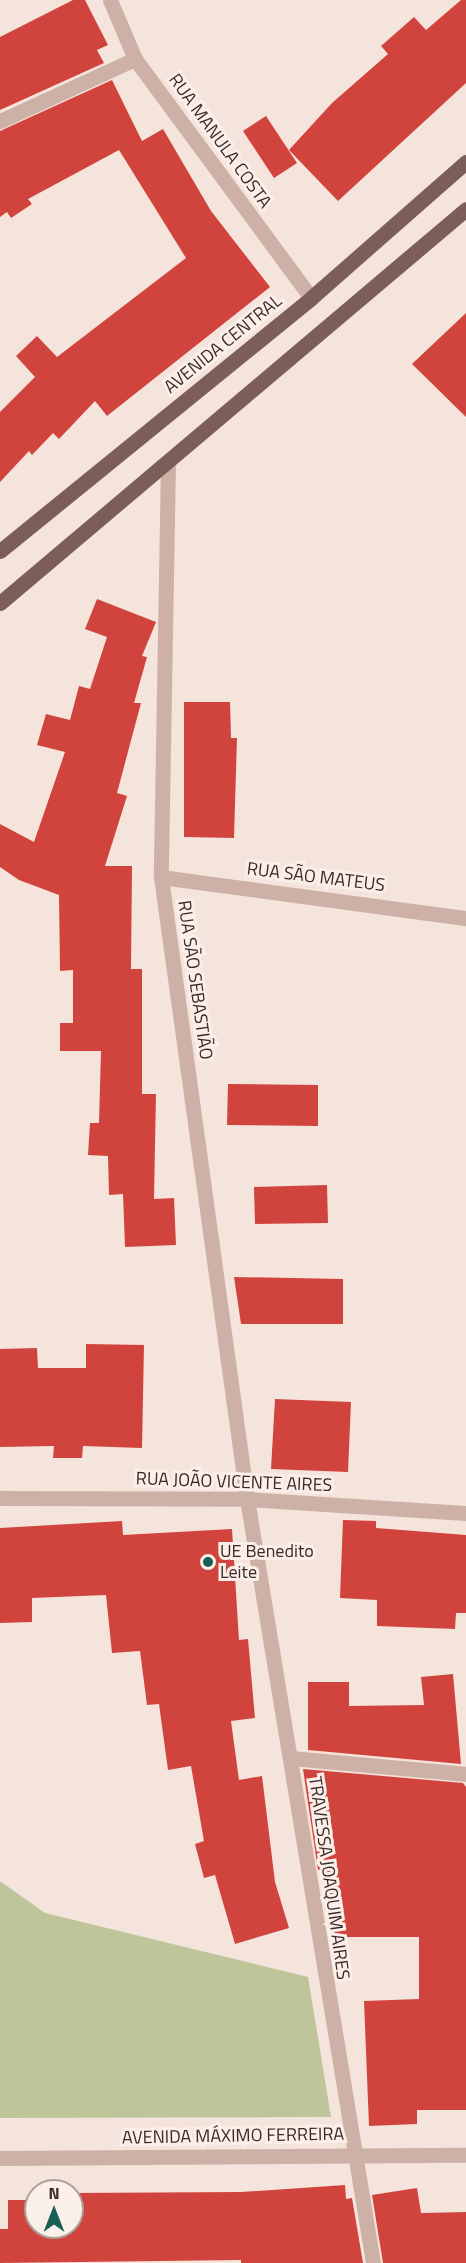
<!DOCTYPE html>
<meta charset="utf-8">
<style>
body{margin:0}
#map{position:relative;width:466px;height:2263px;overflow:hidden;background:#f4e4dc;font-family:"Titillium Web",sans-serif}
div>[style]{position:absolute}
[style*='--x']{left:calc(var(--x)*1px);top:calc(var(--y)*1px);width:calc(var(--w)*1px);rotate:calc(var(--a)*1deg)}
.green>*{inset:0;background:#bfc59a}
.building>*{inset:0;background:#d1443d}
.minor>*{height:15px;margin:-7.5px;padding:0 7.5px;transform-origin:7.5px;border-radius:7.5px;background:#ceb1a6}
.primary>*{height:15px;margin:-7.5px;padding:0 7.5px;transform-origin:7.5px;border-radius:7.5px;background:#7d5d57}
.dots>*{width:16px;height:16px;translate:-50% -50%;box-sizing:border-box;border:3px solid #fbefe9;border-radius:50%}
span{translate:-50% -50%;white-space:nowrap;text-align:center;line-height:1.15;-webkit-text-stroke:6px #fbefe9;paint-order:stroke}
.street-label{font-size:18px;color:#392a28}
.poi-label{font-size:18px;color:#392a28}
.left{translate:0 -50%;text-align:left}
.north{position:absolute;left:24px;top:2179px;width:60px;height:60px;box-sizing:border-box;background:#fbefe9;border:2px solid #ada09c;border-radius:50%;rotate:0deg;font-size:16px;font-weight:700;line-height:24px;text-align:center;color:#392a28}
.north::after{content:'';display:block;margin:auto;width:21px;height:27px;background:#195f56;clip-path:polygon(50% 0,100% 100%,50% 72%,0 100%)}
</style>
<div id="map">
<div class="green">
<div style="clip-path:polygon(0 1881px,45px 1913px,308px 1977px,331px 2117px,0 2118px)"></div>
</div>
<div class="building">
<div style="clip-path:polygon(73px 0,85px 0,108px 45px,97px 50px,104px 63px,0 110px,0 37px)"></div>
<div style="clip-path:polygon(461px 0,466px 0,466px 83px,338px 201px,289px 150px,332px 103px,388px 54px,381px 46px,414px 17px,426px 30px)"></div>
<div style="clip-path:polygon(112px 80px,142px 141px,163px 129px,211px 211px,270px 287px,107px 416px,95px 401px,59px 439px,53px 433px,32px 455px,29px 451px,0 482px,0 412px,35px 377px,16px 356px,37px 336px,57px 357px,186px 258px,119px 150px,28px 199px,32px 204px,11px 218px,7px 212px,0 217px,0 131px)"></div>
<div style="clip-path:polygon(266px 116px,297px 163px,274px 178px,243px 131px)"></div>
<div style="clip-path:polygon(466px 313px,466px 417px,412px 364px)"></div>
<div style="clip-path:polygon(97px 599px,156px 622px,142px 656px,147px 657px,134px 703px,141px 703px,117px 793px,127px 796px,105px 866px,132px 866px,131px 969px,142px 969px,142px 1094px,156px 1094px,154px 1199px,174px 1198px,176px 1245px,125px 1247px,123px 1194px,109px 1195px,108px 1156px,88px 1155px,90px 1123px,99px 1123px,101px 1051px,60px 1051px,60px 1023px,73px 1023px,73px 970px,60px 971px,59px 895px,19px 880px,0 867px,0 824px,34px 842px,65px 752px,37px 745px,46px 714px,70px 720px,79px 686px,90px 689px,107px 637px,85px 629px)"></div>
<div style="clip-path:polygon(184px 702px,230px 702px,231px 738px,237px 738px,234px 838px,184px 837px)"></div>
<div style="clip-path:polygon(228px 1084px,318px 1085px,318px 1126px,227px 1125px)"></div>
<div style="clip-path:polygon(327px 1185px,328px 1223px,255px 1224px,254px 1187px)"></div>
<div style="clip-path:polygon(234px 1277px,343px 1279px,343px 1324px,241px 1324px)"></div>
<div style="clip-path:polygon(86px 1344px,144px 1345px,142px 1448px,83px 1446px,82px 1458px,53px 1458px,54px 1446px,0 1447px,0 1349px,37px 1348px,38px 1368px,86px 1368px)"></div>
<div style="clip-path:polygon(275px 1399px,351px 1402px,348px 1472px,271px 1469px)"></div>
<div style="clip-path:polygon(343px 1520px,376px 1521px,376px 1528px,466px 1535px,466px 1613px,456px 1613px,455px 1629px,377px 1626px,377px 1600px,340px 1598px)"></div>
<div style="clip-path:polygon(122px 1521px,123px 1535px,232px 1529px,239px 1640px,248px 1639px,255px 1718px,231px 1721px,239px 1780px,262px 1776px,275px 1882px,289px 1928px,235px 1944px,215px 1875px,204px 1878px,195px 1844px,204px 1841px,191px 1766px,168px 1770px,159px 1704px,147px 1705px,140px 1651px,112px 1653px,106px 1595px,32px 1598px,32px 1622px,0 1623px,0 1528px)"></div>
<div style="clip-path:polygon(453px 1674px,461px 1764px,308px 1750px,308px 1682px,349px 1682px,349px 1706px,424px 1705px,421px 1677px)"></div>
<div style="clip-path:polygon(303px 1769px,463px 1783px,466px 1787px,466px 2110px,417px 2110px,417px 2124px,369px 2126px,364px 2001px,419px 1999px,419px 1937px,335px 1937px,326px 1868px,318px 1870px)"></div>
<div style="clip-path:polygon(345px 2185px,346px 2199px,352px 2198px,363px 2263px,241px 2263px,241px 2260px,0 2263px,0 2229px,8px 2229px,8px 2200px,36px 2200px,36px 2227px,72px 2227px,72px 2193px,241px 2192px)"></div>
<div style="clip-path:polygon(417px 2188px,421px 2213px,466px 2212px,466px 2263px,383px 2263px,372px 2195px)"></div>
</div>
<div class="minor">
<div style="--x:110;--y:0;--w:64;--a:67"></div>
<div style="--x:135;--y:59;--w:297;--a:53.6"></div>
<div style="--x:0;--y:121;--w:149;--a:-24.7"></div>
<div style="--x:168;--y:462;--w:415;--a:91"></div>
<div style="--x:161;--y:877;--w:628;--a:82.13"></div>
<div style="--x:247;--y:1499;--w:774;--a:80.63"></div>
<div style="--x:161;--y:877;--w:308;--a:7.7"></div>
<div style="--x:0;--y:1498;--w:247;--a:0.2"></div>
<div style="--x:247;--y:1499;--w:219;--a:3.7"></div>
<div style="--x:291;--y:1758;--w:176;--a:5.2"></div>
<div style="--x:0;--y:2158;--w:466;--a:-0.4"></div>
</div>
<div class="primary">
<div style="--x:0;--y:551;--w:401;--a:-39.1"></div>
<div style="--x:311;--y:298;--w:206;--a:-41.3"></div>
<div style="--x:0;--y:603;--w:610;--a:-40.21"></div>
</div>
<div class="dots">
<div style="left:208px;top:1562px;background:#195f56"></div>
</div>
<div class="street-label">
<span style="left:220px;top:141px;rotate:54deg">RUA MANULA COSTA</span>
<span style="left:223px;top:344px;rotate:-39deg">AVENIDA CENTRAL</span>
<span style="left:316px;top:877px;rotate:7deg">RUA SÃO MATEUS</span>
<span style="left:195px;top:980px;rotate:82deg">RUA SÃO SEBASTIÃO</span>
<span style="left:234px;top:1482px;rotate:2deg">RUA JOÃO VICENTE AIRES</span>
<span style="left:329px;top:1878px;rotate:82deg">TRAVESSA JOAQUIM AIRES</span>
<span style="left:233px;top:2136px;rotate:-1deg">AVENIDA MÁXIMO FERREIRA</span>
</div>
<div class="poi-label">
<span class="left" style="left:220px;top:1562px">UE Benedito<br>Leite</span>
</div>
<div class="north">N</div>
</div>
